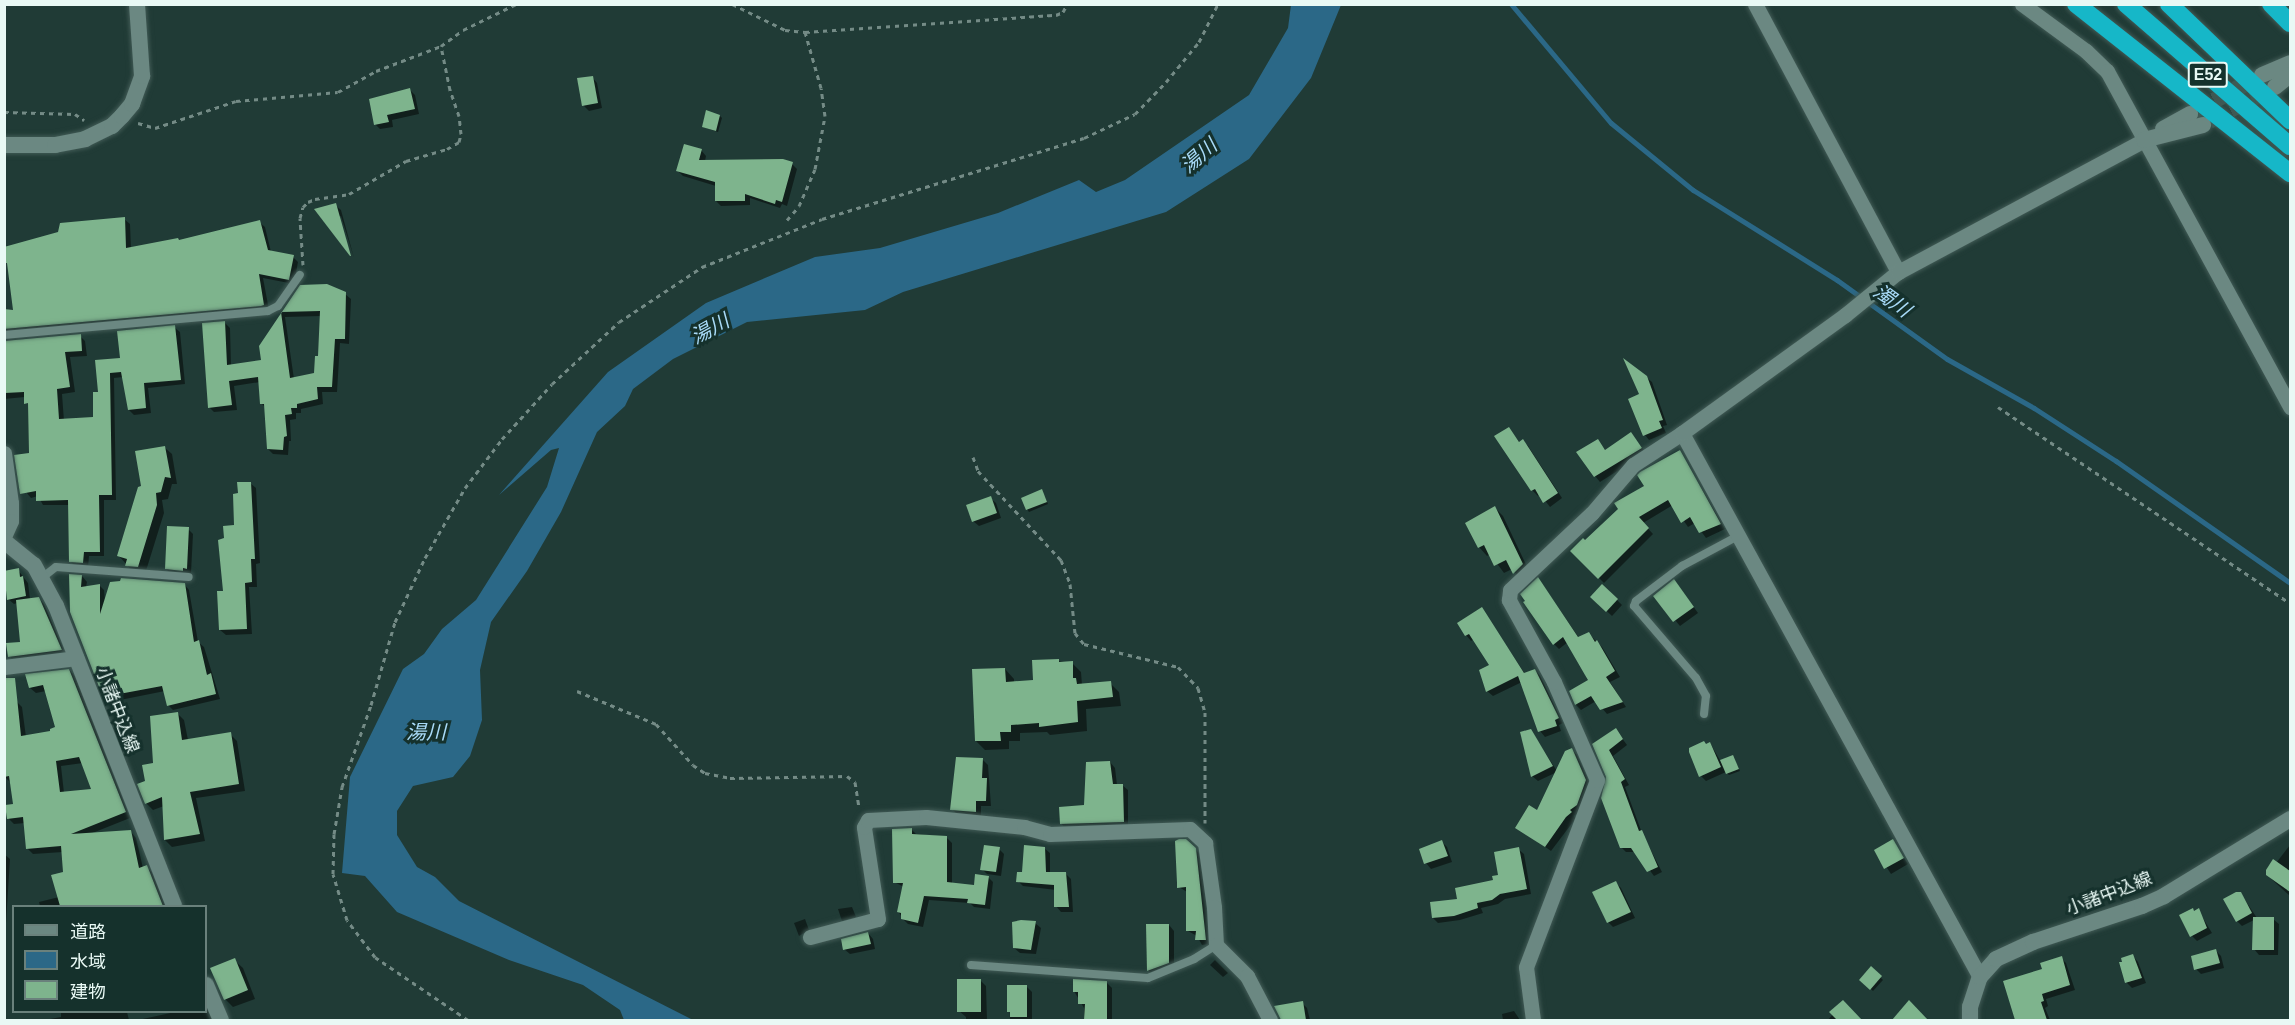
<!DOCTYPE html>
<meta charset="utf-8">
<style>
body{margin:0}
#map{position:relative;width:2295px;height:1025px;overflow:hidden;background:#203b36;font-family:Arial,"Noto Sans JP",sans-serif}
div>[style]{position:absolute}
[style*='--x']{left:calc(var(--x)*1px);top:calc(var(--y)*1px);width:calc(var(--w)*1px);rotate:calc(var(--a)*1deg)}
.water>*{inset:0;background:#2b6887}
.shadow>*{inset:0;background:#0007}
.stream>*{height:5px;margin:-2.5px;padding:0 2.5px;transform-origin:2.5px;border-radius:2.5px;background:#2b6887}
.building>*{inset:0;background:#7eb48d}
.tertiary-tunnel>*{height:16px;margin-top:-8px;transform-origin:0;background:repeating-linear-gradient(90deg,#3e5853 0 16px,transparent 0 24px)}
.path>*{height:3px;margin-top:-1.5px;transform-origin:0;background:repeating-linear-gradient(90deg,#748b86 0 4.5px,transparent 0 9px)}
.roads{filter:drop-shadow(0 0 2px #415a55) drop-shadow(0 0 2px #415a55)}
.service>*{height:8px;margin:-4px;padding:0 4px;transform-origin:4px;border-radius:4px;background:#6b8882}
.minor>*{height:15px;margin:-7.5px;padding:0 7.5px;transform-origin:7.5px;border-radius:7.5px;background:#6b8882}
.tertiary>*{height:16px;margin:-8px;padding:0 8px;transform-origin:8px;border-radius:8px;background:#6b8882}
.secondary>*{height:16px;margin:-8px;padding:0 8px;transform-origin:8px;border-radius:8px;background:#6b8882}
.motorway>*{height:18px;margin:-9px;padding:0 9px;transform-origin:9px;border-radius:9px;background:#16b7c8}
span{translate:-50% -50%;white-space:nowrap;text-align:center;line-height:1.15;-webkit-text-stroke:6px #15312c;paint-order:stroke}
.shield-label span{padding:2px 4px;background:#15312c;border:2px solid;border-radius:4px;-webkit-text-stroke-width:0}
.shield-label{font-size:16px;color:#e9f9f5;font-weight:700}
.street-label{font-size:18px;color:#e9f9f5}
.water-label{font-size:20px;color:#a8daf7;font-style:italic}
.frame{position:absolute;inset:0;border:6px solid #e9f9f5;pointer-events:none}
.legend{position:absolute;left:12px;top:905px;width:195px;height:108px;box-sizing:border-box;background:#15312c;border:2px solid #6a817c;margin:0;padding:8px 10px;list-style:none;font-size:18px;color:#e9f9f5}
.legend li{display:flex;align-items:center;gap:12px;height:30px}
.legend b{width:30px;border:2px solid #6a817c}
</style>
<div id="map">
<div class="water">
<div style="clip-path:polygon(1291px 5px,1341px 5px,1311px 78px,1249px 159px,1166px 212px,903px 292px,865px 310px,747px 322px,673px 359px,633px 389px,625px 406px,597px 432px,561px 512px,527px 571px,491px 622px,480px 670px,482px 720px,470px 756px,453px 777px,413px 786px,397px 811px,397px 835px,417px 867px,435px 877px,459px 901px,693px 1020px,624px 1020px,620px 1010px,583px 985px,509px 960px,397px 912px,365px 876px,342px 873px,350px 777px,403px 669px,424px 654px,442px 629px,476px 600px,547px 487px,559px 448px,551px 450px,499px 495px,608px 372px,706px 303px,815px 257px,880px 248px,998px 213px,1079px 180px,1096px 192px,1125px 180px,1249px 95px,1288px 28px)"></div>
</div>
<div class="shadow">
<div style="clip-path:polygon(592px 77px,597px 83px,602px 108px,589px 111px,584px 106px)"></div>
<div style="clip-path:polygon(410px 90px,415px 95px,419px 114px,392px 120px,393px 127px,380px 129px,375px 124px)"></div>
<div style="clip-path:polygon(720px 116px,722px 118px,718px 132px,703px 127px)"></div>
<div style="clip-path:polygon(701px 150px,706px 156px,705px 161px,792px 164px,797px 169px,787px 206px,782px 204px,780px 208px,750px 198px,750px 205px,721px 206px,716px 201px,716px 186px,683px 176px,678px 171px)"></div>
<div style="clip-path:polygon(335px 205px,341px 210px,354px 258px,341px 216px,338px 217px)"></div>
<div style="clip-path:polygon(124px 219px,130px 224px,131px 249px,180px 241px,259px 222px,265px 227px,271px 252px,293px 257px,298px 262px,294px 284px,263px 278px,269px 310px,4px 338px,4px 311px,15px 311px)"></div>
<div style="clip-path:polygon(evenodd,345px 294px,351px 299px,349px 344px,340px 343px,337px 392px,322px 392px,323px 404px,301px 409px,301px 413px,296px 413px,296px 419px,290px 420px,291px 441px,289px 441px,288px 455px,273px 454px,268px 449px,266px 408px,262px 404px,260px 382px,234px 386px,237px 410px,214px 412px,209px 407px,224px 322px,230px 328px,231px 366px,263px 362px,261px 346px,283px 311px,345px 294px,321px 316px,320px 357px,316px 374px,294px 379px,285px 317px,321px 316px)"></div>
<div style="clip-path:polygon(174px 327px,180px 332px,185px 384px,148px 388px,151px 413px,134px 415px,129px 410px,123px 377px,114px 378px,116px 500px,104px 500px,104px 556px,89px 556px,88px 568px,76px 567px,70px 561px,69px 505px,43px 505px,38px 496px,31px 498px,26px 492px,30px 454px,30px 407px,25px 397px,4px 399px,4px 341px,80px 336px,85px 341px,87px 356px,70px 357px,75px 392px,62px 394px,64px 421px,95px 419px,99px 393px,96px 361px,122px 359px)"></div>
<div style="clip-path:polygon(1646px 377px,1652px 382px,1667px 425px,1663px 426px,1666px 433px,1649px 440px,1645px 435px,1641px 395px)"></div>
<div style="clip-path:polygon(1509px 429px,1520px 443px,1523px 441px,1528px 446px,1562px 498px,1550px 507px,1540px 494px,1538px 496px,1532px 490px,1496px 437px)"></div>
<div style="clip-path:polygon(1631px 434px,1646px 453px,1600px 482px,1595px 476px,1598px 441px,1606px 451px)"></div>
<div style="clip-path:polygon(164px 447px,172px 454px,177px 484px,172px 484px,168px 499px,162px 500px,164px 513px,145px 574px,134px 573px,119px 556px,143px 488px)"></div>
<div style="clip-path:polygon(1680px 452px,1725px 529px,1706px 538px,1695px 523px,1688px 527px,1673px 505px,1643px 523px,1653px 534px,1604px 583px,1572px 551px,1585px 542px)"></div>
<div style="clip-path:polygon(250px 483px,256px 488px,260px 563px,256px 564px,257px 587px,249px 587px,252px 634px,226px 635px,220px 630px,225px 593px,226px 538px,236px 526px,239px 495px)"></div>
<div style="clip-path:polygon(1042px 491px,1048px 504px,1029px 512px,1027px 509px)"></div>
<div style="clip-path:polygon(990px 498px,996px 503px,1001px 518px,979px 526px,973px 521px)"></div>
<div style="clip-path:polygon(1495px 508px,1503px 516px,1530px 573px,1522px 581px,1512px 569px,1504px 573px,1490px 554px,1487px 556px,1479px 547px)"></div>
<div style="clip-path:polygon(188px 529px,193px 534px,191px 573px,171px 574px,166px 569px)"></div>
<div style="clip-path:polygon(18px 570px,28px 583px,30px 599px,39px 599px,44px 604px,66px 655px,15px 661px,9px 656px,22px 643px,17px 603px,14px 604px,8px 599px)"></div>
<div style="clip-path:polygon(82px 576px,87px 582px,86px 587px,99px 585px,104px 590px,105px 601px,184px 584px,189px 590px,198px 642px,204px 647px,220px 699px,173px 710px,168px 705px,165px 691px,110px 702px,104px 696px,71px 612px)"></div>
<div style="clip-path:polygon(1543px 585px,1579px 638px,1588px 633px,1602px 647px,1620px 677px,1610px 682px,1626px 707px,1607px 714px,1596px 701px,1581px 710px,1576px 705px,1570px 692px,1590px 680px,1568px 642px,1559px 649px,1554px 644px)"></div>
<div style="clip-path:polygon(1603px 586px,1622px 605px,1612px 616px,1592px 597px)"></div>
<div style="clip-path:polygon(1679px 587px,1698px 613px,1680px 626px,1655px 596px)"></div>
<div style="clip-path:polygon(1482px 609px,1525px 674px,1535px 670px,1540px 676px,1563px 723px,1559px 725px,1561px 731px,1545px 737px,1540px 731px,1522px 682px,1493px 696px,1487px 691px,1491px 666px,1474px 639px,1471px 641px,1466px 635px)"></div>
<div style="clip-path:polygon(1058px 661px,1072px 663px,1081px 672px,1082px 685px,1110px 683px,1119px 692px,1121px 706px,1086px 709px,1087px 731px,1050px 735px,1047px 732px,1020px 733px,1020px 741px,1009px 741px,1009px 749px,985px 750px,976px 741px,1005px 669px,1014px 679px,1014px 683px,1035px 682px)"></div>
<div style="clip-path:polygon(evenodd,69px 670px,75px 676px,130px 818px,90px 834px,131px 832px,136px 838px,143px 868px,146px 867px,152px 872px,166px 906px,40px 906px,39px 902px,59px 897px,64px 873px,63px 852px,33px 854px,27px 848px,25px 823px,14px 824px,9px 819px,15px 805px,10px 782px,4px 776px,16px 701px,22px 707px,26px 737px,52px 732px,57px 728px,46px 691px,36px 693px,30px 688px,69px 670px,83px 763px,93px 790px,64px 793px,61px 766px,83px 763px)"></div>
<div style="clip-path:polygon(177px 713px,184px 720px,188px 740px,230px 734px,237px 741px,245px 791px,196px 798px,205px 841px,172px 847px,165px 840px,164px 806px,153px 810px,146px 803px,147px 782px)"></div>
<div style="clip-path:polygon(1616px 730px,1627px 745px,1613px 756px,1629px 785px,1625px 787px,1642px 833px,1662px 872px,1654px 876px,1636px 852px,1626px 852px,1621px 847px,1608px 777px,1594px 744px)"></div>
<div style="clip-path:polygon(1531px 731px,1557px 771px,1572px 750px,1577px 755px,1591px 786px,1582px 811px,1574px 816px,1576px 818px,1551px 851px,1517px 827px,1538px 812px,1557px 772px,1538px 781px,1532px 776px)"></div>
<div style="clip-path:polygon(1710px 743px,1721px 762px,1733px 757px,1740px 771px,1729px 775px,1726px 772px,1706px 781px,1701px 776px)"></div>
<div style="clip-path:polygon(982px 759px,988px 765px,991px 806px,981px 806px,981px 817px,957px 814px,952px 809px)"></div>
<div style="clip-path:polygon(1110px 762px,1115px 768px,1117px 785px,1122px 785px,1128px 790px,1128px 826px,1066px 829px,1061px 823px,1086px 807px)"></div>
<div style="clip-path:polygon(911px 829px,916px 834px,946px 837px,952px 843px,952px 884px,975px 887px,988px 877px,993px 882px,990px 909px,974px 907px,970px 903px,929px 900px,923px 927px,908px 924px,903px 919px,898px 911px,904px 887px,894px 882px)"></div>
<div style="clip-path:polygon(1186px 840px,1201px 855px,1210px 944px,1202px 945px,1197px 936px,1188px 931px,1187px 892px,1179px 887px)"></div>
<div style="clip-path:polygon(1893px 841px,1908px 864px,1891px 874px,1876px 851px)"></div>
<div style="clip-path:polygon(1442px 842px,1447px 847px,1452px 862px,1431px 869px,1426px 863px)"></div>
<div style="clip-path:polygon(2290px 845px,2290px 896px,2267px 875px)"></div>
<div style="clip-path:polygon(1044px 848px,1050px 853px,1050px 873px,1065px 873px,1071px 879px,1073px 912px,1061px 912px,1056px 906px,1056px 890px,1023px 886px,1018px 881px)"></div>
<div style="clip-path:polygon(999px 849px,1004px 854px,1001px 876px,987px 874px,982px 869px)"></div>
<div style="clip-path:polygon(1518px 849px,1524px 854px,1531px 894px,1505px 899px,1498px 904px,1481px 908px,1483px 913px,1460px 920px,1438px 923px,1433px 918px,1495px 881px)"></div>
<div style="clip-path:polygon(4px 854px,10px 859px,6px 923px,4px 922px)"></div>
<div style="clip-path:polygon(1616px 883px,1621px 888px,1635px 918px,1613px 927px,1608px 922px)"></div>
<div style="clip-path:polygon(2241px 894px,2257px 918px,2273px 919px,2279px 924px,2278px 955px,2259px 955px,2254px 949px,2254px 920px,2242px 926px,2237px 921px)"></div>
<div style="clip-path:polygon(852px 907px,856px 917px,842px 921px,838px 909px)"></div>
<div style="clip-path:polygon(2198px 910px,2212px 933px,2197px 941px,2192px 936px)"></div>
<div style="clip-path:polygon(805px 919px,809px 930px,799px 936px,794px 923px)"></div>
<div style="clip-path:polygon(1035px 923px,1041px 928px,1036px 954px,1020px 953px,1014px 948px)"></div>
<div style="clip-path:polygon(1169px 925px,1174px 931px,1174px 968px,1153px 976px,1148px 970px)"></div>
<div style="clip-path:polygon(868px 933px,873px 939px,875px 949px,850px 954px,844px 949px)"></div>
<div style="clip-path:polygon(2216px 951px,2221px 956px,2224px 968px,2201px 974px,2196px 969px)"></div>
<div style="clip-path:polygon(2133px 956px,2138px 962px,2146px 983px,2132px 988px,2126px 982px)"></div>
<div style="clip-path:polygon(2061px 958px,2066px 963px,2075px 990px,2046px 999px,2048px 1006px,2045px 1008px,2050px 1020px,2017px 1020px,2005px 982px,2044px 970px)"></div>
<div style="clip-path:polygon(234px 960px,243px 968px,255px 999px,233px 1007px,225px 999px)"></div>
<div style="clip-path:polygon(1215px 960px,1228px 973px,1223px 977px,1210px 965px)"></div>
<div style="clip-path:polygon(1871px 968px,1883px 980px,1873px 991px,1861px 980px)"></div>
<div style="clip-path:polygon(980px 980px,986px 986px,987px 1020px,966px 1020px,966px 1017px,959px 1011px)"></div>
<div style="clip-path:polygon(1107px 983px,1112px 988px,1112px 1020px,1084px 1020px,1084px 1008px,1074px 991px)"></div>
<div style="clip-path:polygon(1009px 987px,1027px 987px,1032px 992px,1032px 1020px,1010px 1020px)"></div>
<div style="clip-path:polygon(1843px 1002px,1860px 1020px,1828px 1020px)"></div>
<div style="clip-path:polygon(1302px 1003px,1307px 1008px,1310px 1020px,1283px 1020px,1281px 1015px)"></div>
<div style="clip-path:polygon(206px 1004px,213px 1020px,138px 1020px,175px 1012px,206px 1012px)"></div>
<div style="clip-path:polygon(1514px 1011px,1520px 1020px,1503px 1020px,1502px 1014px)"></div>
<div style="clip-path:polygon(61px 1012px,127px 1012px,129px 1020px,45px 1020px,61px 1017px)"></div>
</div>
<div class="stream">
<div style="--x:1511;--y:4;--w:155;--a:50"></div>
<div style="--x:1611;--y:123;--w:106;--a:39.3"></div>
<div style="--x:1693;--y:190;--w:170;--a:32"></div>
<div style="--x:1837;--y:280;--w:135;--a:35.7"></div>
<div style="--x:1947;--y:359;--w:100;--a:29.4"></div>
<div style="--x:2034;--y:408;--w:98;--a:32.9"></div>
<div style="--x:2116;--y:461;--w:213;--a:35"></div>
</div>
<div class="building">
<div style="clip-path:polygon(593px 76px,598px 103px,582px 106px,577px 78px)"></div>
<div style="clip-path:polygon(410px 88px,415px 109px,387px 115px,389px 122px,374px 125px,369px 99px)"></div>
<div style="clip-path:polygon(706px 110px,720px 115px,716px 131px,702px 127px)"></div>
<div style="clip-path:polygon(684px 144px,702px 149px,699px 160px,783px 159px,793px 162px,782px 202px,776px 200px,775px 204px,745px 194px,745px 201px,715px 201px,715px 182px,676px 171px)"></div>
<div style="clip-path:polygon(336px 203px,351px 256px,350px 256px,314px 209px)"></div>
<div style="clip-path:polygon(125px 217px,126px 248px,178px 238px,179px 240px,260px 220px,268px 250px,294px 255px,289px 280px,259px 274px,264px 305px,261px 306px,4px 329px,4px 309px,13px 310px,7px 263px,4px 263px,4px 247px,58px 232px,60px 223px)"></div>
<div style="clip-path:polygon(evenodd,327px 284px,346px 292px,345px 339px,335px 339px,332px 387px,317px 387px,318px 399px,297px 404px,297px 408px,291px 408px,292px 414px,285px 415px,287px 436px,284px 437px,283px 450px,267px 449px,264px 404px,260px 404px,258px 377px,229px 381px,232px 405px,208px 408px,202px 323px,225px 321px,227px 365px,261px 360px,259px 346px,300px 285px,327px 284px,320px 311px,318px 356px,315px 356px,314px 373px,290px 378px,281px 312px,320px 311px)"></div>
<div style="clip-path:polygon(175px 325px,181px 380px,144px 383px,146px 408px,128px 410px,121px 372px,110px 373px,112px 495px,99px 495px,100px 552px,84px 552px,83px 563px,69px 562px,68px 500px,36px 501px,36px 491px,20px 494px,14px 455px,29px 453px,28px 403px,24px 404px,24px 392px,5px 393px,4px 341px,81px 334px,82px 351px,65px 352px,70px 387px,57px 389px,59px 419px,93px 417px,93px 392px,98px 392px,95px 360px,120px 358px,117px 331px)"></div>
<div style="clip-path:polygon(1623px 358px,1647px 376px,1663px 420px,1659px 421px,1662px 428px,1643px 436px,1628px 399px,1639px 394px)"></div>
<div style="clip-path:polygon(1509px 427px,1519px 442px,1523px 439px,1558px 493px,1543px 503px,1535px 489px,1531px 491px,1494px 436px)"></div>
<div style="clip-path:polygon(1631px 432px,1642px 448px,1594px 477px,1576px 452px,1598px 439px,1605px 450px)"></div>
<div style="clip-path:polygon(165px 446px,171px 478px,165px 477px,161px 492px,156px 493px,157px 505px,138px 567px,125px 566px,127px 559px,117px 556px,138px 487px,141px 486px,135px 451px)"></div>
<div style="clip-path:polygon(1680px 450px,1721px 524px,1699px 533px,1690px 517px,1681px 523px,1668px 500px,1639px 517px,1649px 528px,1598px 579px,1570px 551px,1583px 538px,1585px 540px,1618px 509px,1614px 503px,1644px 486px,1637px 475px,1640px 472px)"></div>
<div style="clip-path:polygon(237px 482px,251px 482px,255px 559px,251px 559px,252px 582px,245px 583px,247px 629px,219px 630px,217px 591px,223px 591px,218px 540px,224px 538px,223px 526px,234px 525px,233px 494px,238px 493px)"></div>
<div style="clip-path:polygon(1042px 489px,1047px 502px,1026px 510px,1021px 498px)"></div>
<div style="clip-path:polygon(991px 496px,997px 513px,972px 522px,966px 505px)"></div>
<div style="clip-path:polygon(1495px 506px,1523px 564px,1513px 574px,1506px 560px,1494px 566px,1484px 545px,1478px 548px,1465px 523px)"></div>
<div style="clip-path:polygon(167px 526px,189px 527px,187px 569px,183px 568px,183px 571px,165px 569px)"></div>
<div style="clip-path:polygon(19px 568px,20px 577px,23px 576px,26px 596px,7px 600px,4px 571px)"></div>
<div style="clip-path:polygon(69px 574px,82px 575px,81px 587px,100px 584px,100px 614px,110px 582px,120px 581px,121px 578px,185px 583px,194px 642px,199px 640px,207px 675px,211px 673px,216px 694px,167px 706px,162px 686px,103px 697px,70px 612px)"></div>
<div style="clip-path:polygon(1538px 577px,1578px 637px,1589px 632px,1595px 642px,1597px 640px,1615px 671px,1606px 677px,1623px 702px,1600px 710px,1591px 696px,1575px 705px,1569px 691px,1588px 680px,1585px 675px,1563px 637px,1553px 645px,1523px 602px,1525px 601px,1520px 594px)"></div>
<div style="clip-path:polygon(1674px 579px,1694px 607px,1673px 622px,1653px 596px)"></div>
<div style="clip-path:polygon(1602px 584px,1618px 599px,1606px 612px,1590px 597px)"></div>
<div style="clip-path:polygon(39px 597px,62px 650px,8px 657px,6px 643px,20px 642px,16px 600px)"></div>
<div style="clip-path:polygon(1482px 607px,1524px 673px,1535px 669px,1559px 718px,1555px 720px,1557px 726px,1538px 732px,1518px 676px,1486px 692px,1479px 670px,1489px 665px,1469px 634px,1465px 636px,1457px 623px)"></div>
<div style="clip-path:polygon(1059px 659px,1059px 662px,1073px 661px,1073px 678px,1076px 678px,1077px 684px,1111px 681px,1113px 697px,1077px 701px,1078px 722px,1039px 727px,1039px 723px,1011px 725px,1011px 732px,1000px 732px,1001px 741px,975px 741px,972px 669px,1005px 668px,1006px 682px,1033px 680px,1032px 660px)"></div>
<div style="clip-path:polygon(evenodd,69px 669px,126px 812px,71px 834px,131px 830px,139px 868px,147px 865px,163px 906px,60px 906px,51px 875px,63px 872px,61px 846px,26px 849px,23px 817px,7px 819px,5px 805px,13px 804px,9px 776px,4px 777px,4px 678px,15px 678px,21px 736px,50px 731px,50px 729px,55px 727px,43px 685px,29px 688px,25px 674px,69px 669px,79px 757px,91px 789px,60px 792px,56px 761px,79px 757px)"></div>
<div style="clip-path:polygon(178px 712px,182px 740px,231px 732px,239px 784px,190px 792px,200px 834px,164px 840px,162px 797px,145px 804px,137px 784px,145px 781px,142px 765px,153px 763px,150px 716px)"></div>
<div style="clip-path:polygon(1616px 728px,1623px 739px,1609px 750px,1625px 779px,1621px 782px,1639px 831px,1642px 830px,1658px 867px,1647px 872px,1631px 848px,1620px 848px,1601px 798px,1606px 777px,1592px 744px)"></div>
<div style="clip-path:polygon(1531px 729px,1553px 766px,1531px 777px,1520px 732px)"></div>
<div style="clip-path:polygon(1704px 741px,1706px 744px,1710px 742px,1721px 767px,1699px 777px,1689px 752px,1689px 748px)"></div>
<div style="clip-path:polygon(1572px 748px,1586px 780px,1577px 805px,1570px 810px,1572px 812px,1566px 817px,1545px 847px,1515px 828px,1529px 805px,1537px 810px,1565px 751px)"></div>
<div style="clip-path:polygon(1733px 755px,1739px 769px,1726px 774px,1720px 760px)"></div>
<div style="clip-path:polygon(956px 757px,983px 758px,982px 778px,987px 778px,986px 801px,976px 801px,976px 812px,950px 810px)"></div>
<div style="clip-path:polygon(1110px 761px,1113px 784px,1123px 784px,1124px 822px,1060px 824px,1059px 807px,1084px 805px,1086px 762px)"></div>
<div style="clip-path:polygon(912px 828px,912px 834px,947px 836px,947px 882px,974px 885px,975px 874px,989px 876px,985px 905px,967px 903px,968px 899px,924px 896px,918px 923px,901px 919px,901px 913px,897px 912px,903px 883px,893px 883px,892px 829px)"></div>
<div style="clip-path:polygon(1179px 839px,1186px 839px,1196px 848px,1206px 940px,1195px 940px,1196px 931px,1186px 931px,1186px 887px,1177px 888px,1177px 883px,1175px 841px)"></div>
<div style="clip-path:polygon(1893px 839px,1904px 858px,1884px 869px,1874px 850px)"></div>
<div style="clip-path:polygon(1442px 840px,1448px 856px,1424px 864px,1419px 849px)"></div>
<div style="clip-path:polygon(984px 845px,1000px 847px,996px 872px,980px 870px)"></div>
<div style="clip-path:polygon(1024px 845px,1045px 847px,1046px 872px,1066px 872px,1069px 907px,1054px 907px,1054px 885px,1016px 882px,1017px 872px,1022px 872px)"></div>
<div style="clip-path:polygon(1519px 847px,1527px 889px,1500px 894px,1492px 900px,1477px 903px,1478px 908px,1454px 916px,1432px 918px,1430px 902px,1457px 899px,1455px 888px,1493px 880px,1492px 876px,1498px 875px,1494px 852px)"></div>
<div style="clip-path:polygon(2273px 859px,2290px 871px,2290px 892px,2266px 875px,2266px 870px)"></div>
<div style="clip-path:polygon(1616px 881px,1631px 912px,1607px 923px,1592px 892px)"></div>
<div style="clip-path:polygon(2236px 892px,2241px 892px,2252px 913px,2236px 922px,2223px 899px)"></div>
<div style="clip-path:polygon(2193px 908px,2194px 911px,2199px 908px,2207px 928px,2190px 937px,2179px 915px)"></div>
<div style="clip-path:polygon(2253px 917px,2274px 917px,2274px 950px,2252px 950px)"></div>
<div style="clip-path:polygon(1021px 920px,1036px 921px,1031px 950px,1013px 948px,1012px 922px)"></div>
<div style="clip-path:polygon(1146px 924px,1169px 924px,1169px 963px,1147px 971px)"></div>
<div style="clip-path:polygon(868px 932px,871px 944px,843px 950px,841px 939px)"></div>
<div style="clip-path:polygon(2216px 949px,2220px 963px,2194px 970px,2191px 956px)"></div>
<div style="clip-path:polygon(2133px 954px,2142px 978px,2125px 983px,2119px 962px,2122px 962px,2121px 958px)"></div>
<div style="clip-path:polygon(2062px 956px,2070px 985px,2042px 994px,2044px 1001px,2041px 1002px,2047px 1020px,2015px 1020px,2003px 981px,2042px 969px,2040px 963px)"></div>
<div style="clip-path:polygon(235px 958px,248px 990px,224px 1000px,210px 968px)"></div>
<div style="clip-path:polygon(1871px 966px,1882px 976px,1870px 990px,1859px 980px)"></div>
<div style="clip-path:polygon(957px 979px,981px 979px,981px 1012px,957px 1012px)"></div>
<div style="clip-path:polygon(1073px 979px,1107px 981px,1107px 1020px,1084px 1020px,1085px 1004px,1078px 1004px,1078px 992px,1073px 992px)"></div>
<div style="clip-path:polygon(1007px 985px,1027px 985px,1027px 1017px,1010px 1017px,1010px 1012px,1007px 1012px)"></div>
<div style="clip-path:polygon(1843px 1000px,1862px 1020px,1837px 1020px,1829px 1012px)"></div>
<div style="clip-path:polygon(1909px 1000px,1928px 1020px,1892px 1020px)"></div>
<div style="clip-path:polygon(1303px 1001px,1306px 1020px,1281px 1020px,1274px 1006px)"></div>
</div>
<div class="tertiary-tunnel">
<div style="--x:2193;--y:112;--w:76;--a:-28.2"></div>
<div style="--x:2209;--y:121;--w:73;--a:-27.6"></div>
</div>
<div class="path">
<div style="--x:732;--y:4;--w:59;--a:26.1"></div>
<div style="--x:785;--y:30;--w:20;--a:6"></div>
<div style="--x:805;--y:32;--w:252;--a:-3.9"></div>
<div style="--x:1056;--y:15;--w:8;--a:-23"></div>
<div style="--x:1063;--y:12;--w:9;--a:-63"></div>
<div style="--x:4;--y:112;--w:71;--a:1.6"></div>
<div style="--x:75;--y:114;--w:11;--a:34"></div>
<div style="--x:138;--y:123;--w:18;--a:16"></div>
<div style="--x:155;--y:128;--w:85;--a:-18.4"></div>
<div style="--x:236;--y:101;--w:102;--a:-5"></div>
<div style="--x:338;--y:92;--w:43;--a:-28.9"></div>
<div style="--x:376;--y:71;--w:70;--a:-21"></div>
<div style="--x:441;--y:46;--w:27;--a:-36"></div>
<div style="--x:463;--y:30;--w:59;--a:-26.1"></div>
<div style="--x:787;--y:220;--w:18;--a:-49"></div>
<div style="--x:799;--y:206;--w:40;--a:-66.6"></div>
<div style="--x:815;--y:169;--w:54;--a:-79.3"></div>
<div style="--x:825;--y:116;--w:28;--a:-98"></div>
<div style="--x:821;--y:88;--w:58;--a:-105.9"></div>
<div style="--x:303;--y:265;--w:47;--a:-93.7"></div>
<div style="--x:300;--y:218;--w:11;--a:-75"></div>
<div style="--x:303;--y:207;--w:7;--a:-45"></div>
<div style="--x:308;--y:202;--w:8;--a:-23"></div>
<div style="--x:315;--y:199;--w:34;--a:-8"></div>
<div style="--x:349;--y:194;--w:66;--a:-30.1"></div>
<div style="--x:406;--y:161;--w:43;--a:-16.3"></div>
<div style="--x:447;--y:149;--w:14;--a:-30"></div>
<div style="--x:459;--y:142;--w:8;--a:-76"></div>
<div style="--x:461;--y:134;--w:18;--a:-96"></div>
<div style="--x:459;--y:116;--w:28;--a:-109"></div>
<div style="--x:450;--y:90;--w:45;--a:-101.6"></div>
<div style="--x:1998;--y:407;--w:352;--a:33.9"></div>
<div style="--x:973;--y:457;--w:15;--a:70"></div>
<div style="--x:978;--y:471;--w:122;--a:47"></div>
<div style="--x:1061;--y:560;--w:26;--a:69"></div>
<div style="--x:1070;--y:584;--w:49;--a:84.2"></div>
<div style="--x:1075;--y:633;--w:14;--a:51"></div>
<div style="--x:1084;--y:644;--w:97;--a:13.7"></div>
<div style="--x:1178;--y:667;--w:29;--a:46"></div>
<div style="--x:1198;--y:688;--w:25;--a:74"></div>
<div style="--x:1205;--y:712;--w:111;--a:90"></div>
<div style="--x:577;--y:691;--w:86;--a:22.7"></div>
<div style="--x:656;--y:724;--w:55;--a:47.9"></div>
<div style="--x:693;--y:765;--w:14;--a:34"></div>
<div style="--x:705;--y:773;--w:25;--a:11"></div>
<div style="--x:730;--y:778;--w:117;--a:-1"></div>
<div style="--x:847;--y:776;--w:10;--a:37"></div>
<div style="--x:855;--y:782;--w:26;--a:81"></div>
<div style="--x:468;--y:1020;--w:112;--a:-145.9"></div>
<div style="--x:375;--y:957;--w:46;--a:-127.1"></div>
<div style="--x:347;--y:920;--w:48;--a:-106.9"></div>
<div style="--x:333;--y:874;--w:40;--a:-88.6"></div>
<div style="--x:334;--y:834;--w:48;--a:-80.3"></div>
<div style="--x:342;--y:787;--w:87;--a:-70.5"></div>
<div style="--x:371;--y:705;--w:86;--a:-73.9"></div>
<div style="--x:395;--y:622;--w:71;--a:-64.9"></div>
<div style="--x:425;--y:558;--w:81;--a:-60.3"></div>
<div style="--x:465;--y:488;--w:61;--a:-52.9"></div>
<div style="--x:502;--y:439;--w:74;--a:-47.7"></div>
<div style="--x:552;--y:384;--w:91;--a:-42.8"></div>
<div style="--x:619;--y:322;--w:100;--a:-33.5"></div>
<div style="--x:702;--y:267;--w:129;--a:-21.8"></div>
<div style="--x:822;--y:219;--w:274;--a:-17.2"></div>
<div style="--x:1084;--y:138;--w:56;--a:-25.2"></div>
<div style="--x:1135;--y:114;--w:45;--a:-45.9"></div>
<div style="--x:1166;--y:82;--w:52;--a:-50.5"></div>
<div style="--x:1199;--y:42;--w:42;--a:-63.4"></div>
</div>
<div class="roads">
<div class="service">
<div style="--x:4;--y:335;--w:265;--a:-5.2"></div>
<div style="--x:268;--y:311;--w:11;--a:-27"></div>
<div style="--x:278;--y:306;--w:38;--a:-55"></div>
<div style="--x:43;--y:577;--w:16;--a:-38"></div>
<div style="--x:56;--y:567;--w:133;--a:4.3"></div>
<div style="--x:1704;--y:714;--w:18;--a:-84"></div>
<div style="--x:1706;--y:696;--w:21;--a:-119"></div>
<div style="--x:1696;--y:678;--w:95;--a:-130.7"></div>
<div style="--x:1634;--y:606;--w:5;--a:-68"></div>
<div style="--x:1636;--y:601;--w:58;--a:-37.3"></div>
<div style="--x:1682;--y:566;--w:64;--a:-28.2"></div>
<div style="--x:971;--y:965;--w:177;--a:4.2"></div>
<div style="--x:1148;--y:978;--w:50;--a:-22.4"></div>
<div style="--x:1194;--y:959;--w:26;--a:-32"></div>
</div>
<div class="minor">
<div style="--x:1755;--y:4;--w:304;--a:61.9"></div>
<div style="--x:2022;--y:4;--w:79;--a:36.3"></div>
<div style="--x:2086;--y:51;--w:29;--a:44"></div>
<div style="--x:2107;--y:71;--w:383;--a:61.4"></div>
<div style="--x:1682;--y:433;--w:620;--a:61.29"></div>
<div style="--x:4;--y:453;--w:50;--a:82"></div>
<div style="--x:11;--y:503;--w:18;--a:90"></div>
<div style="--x:11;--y:521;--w:17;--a:114"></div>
<div style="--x:4;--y:667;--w:73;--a:-7.1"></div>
<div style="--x:810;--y:937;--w:70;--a:-14.8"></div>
<div style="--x:878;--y:919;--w:93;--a:-98.7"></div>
<div style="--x:864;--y:827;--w:8;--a:-60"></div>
<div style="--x:868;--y:820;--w:58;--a:-3"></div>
<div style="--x:926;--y:817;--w:99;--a:5.8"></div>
<div style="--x:1024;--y:827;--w:27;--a:15"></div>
<div style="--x:1050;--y:834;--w:140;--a:-2"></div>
<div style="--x:1190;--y:829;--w:21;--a:43"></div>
<div style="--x:1205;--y:843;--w:65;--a:82"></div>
<div style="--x:1214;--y:907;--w:38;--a:87"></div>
<div style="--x:1216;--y:945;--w:44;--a:45"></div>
<div style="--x:1247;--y:976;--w:50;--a:62.4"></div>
<div style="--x:1533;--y:1020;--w:53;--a:-97.5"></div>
<div style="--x:1526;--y:967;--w:200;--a:-69.2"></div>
<div style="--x:1597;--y:780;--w:107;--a:-113.7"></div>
<div style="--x:1554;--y:682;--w:94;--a:-118.8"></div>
<div style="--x:1509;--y:600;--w:10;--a:-84"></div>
<div style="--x:1510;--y:590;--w:112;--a:-43.2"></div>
<div style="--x:1592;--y:513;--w:63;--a:-49.5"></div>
<div style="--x:1633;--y:465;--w:59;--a:-33.1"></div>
<div style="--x:1682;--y:433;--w:201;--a:-35.9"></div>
<div style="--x:1845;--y:315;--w:68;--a:-39.1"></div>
<div style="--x:1898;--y:272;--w:279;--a:-28.2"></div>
</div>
<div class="tertiary">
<div style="--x:2262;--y:75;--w:30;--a:-23"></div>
<div style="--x:2275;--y:87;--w:19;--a:-39"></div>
<div style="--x:2163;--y:129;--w:31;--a:-29"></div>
<div style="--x:2144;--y:140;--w:61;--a:-14.3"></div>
<div style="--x:4;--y:145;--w:51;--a:0"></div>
<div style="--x:55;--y:145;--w:31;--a:-11"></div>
<div style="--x:85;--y:139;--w:30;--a:-26"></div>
<div style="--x:112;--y:126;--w:14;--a:-45"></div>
<div style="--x:122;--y:116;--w:16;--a:-50"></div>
<div style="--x:132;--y:104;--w:30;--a:-70"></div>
<div style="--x:142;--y:76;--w:72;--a:-94"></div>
</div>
<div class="secondary">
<div style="--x:4;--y:541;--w:38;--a:39"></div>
<div style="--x:34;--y:565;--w:47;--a:61.8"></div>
<div style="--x:56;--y:606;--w:322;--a:68.5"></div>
<div style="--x:206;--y:985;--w:38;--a:67"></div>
<div style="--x:1970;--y:1020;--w:13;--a:-90"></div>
<div style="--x:1970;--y:1007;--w:32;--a:-72"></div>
<div style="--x:1980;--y:977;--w:24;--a:-48"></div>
<div style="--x:1996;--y:959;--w:41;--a:-24.7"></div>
<div style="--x:2033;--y:942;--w:115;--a:-18.3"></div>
<div style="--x:2142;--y:906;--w:24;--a:-24"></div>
<div style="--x:2164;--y:896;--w:148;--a:-31.4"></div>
</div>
<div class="motorway">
<div style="--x:2076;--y:4;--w:273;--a:38.3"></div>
<div style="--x:2126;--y:4;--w:217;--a:40.9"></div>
<div style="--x:2169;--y:4;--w:168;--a:43.8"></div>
<div style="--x:2271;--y:4;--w:27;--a:45"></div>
</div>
</div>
<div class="shield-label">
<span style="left:2208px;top:75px">E52</span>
</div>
<div class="street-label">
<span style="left:117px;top:710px;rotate:69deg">小諸中込線</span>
<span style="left:2109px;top:894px;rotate:-21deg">小諸中込線</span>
</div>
<div class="water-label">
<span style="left:1199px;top:156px;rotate:-41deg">湯川</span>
<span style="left:1892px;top:301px;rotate:36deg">濁川</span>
<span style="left:710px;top:329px;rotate:-29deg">湯川</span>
<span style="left:426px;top:732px">湯川</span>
</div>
<div class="frame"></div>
<ul class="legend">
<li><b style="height:8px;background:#6b8882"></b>道路</li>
<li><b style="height:16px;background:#2b6887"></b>水域</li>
<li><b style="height:16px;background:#7eb48d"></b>建物</li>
</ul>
</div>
